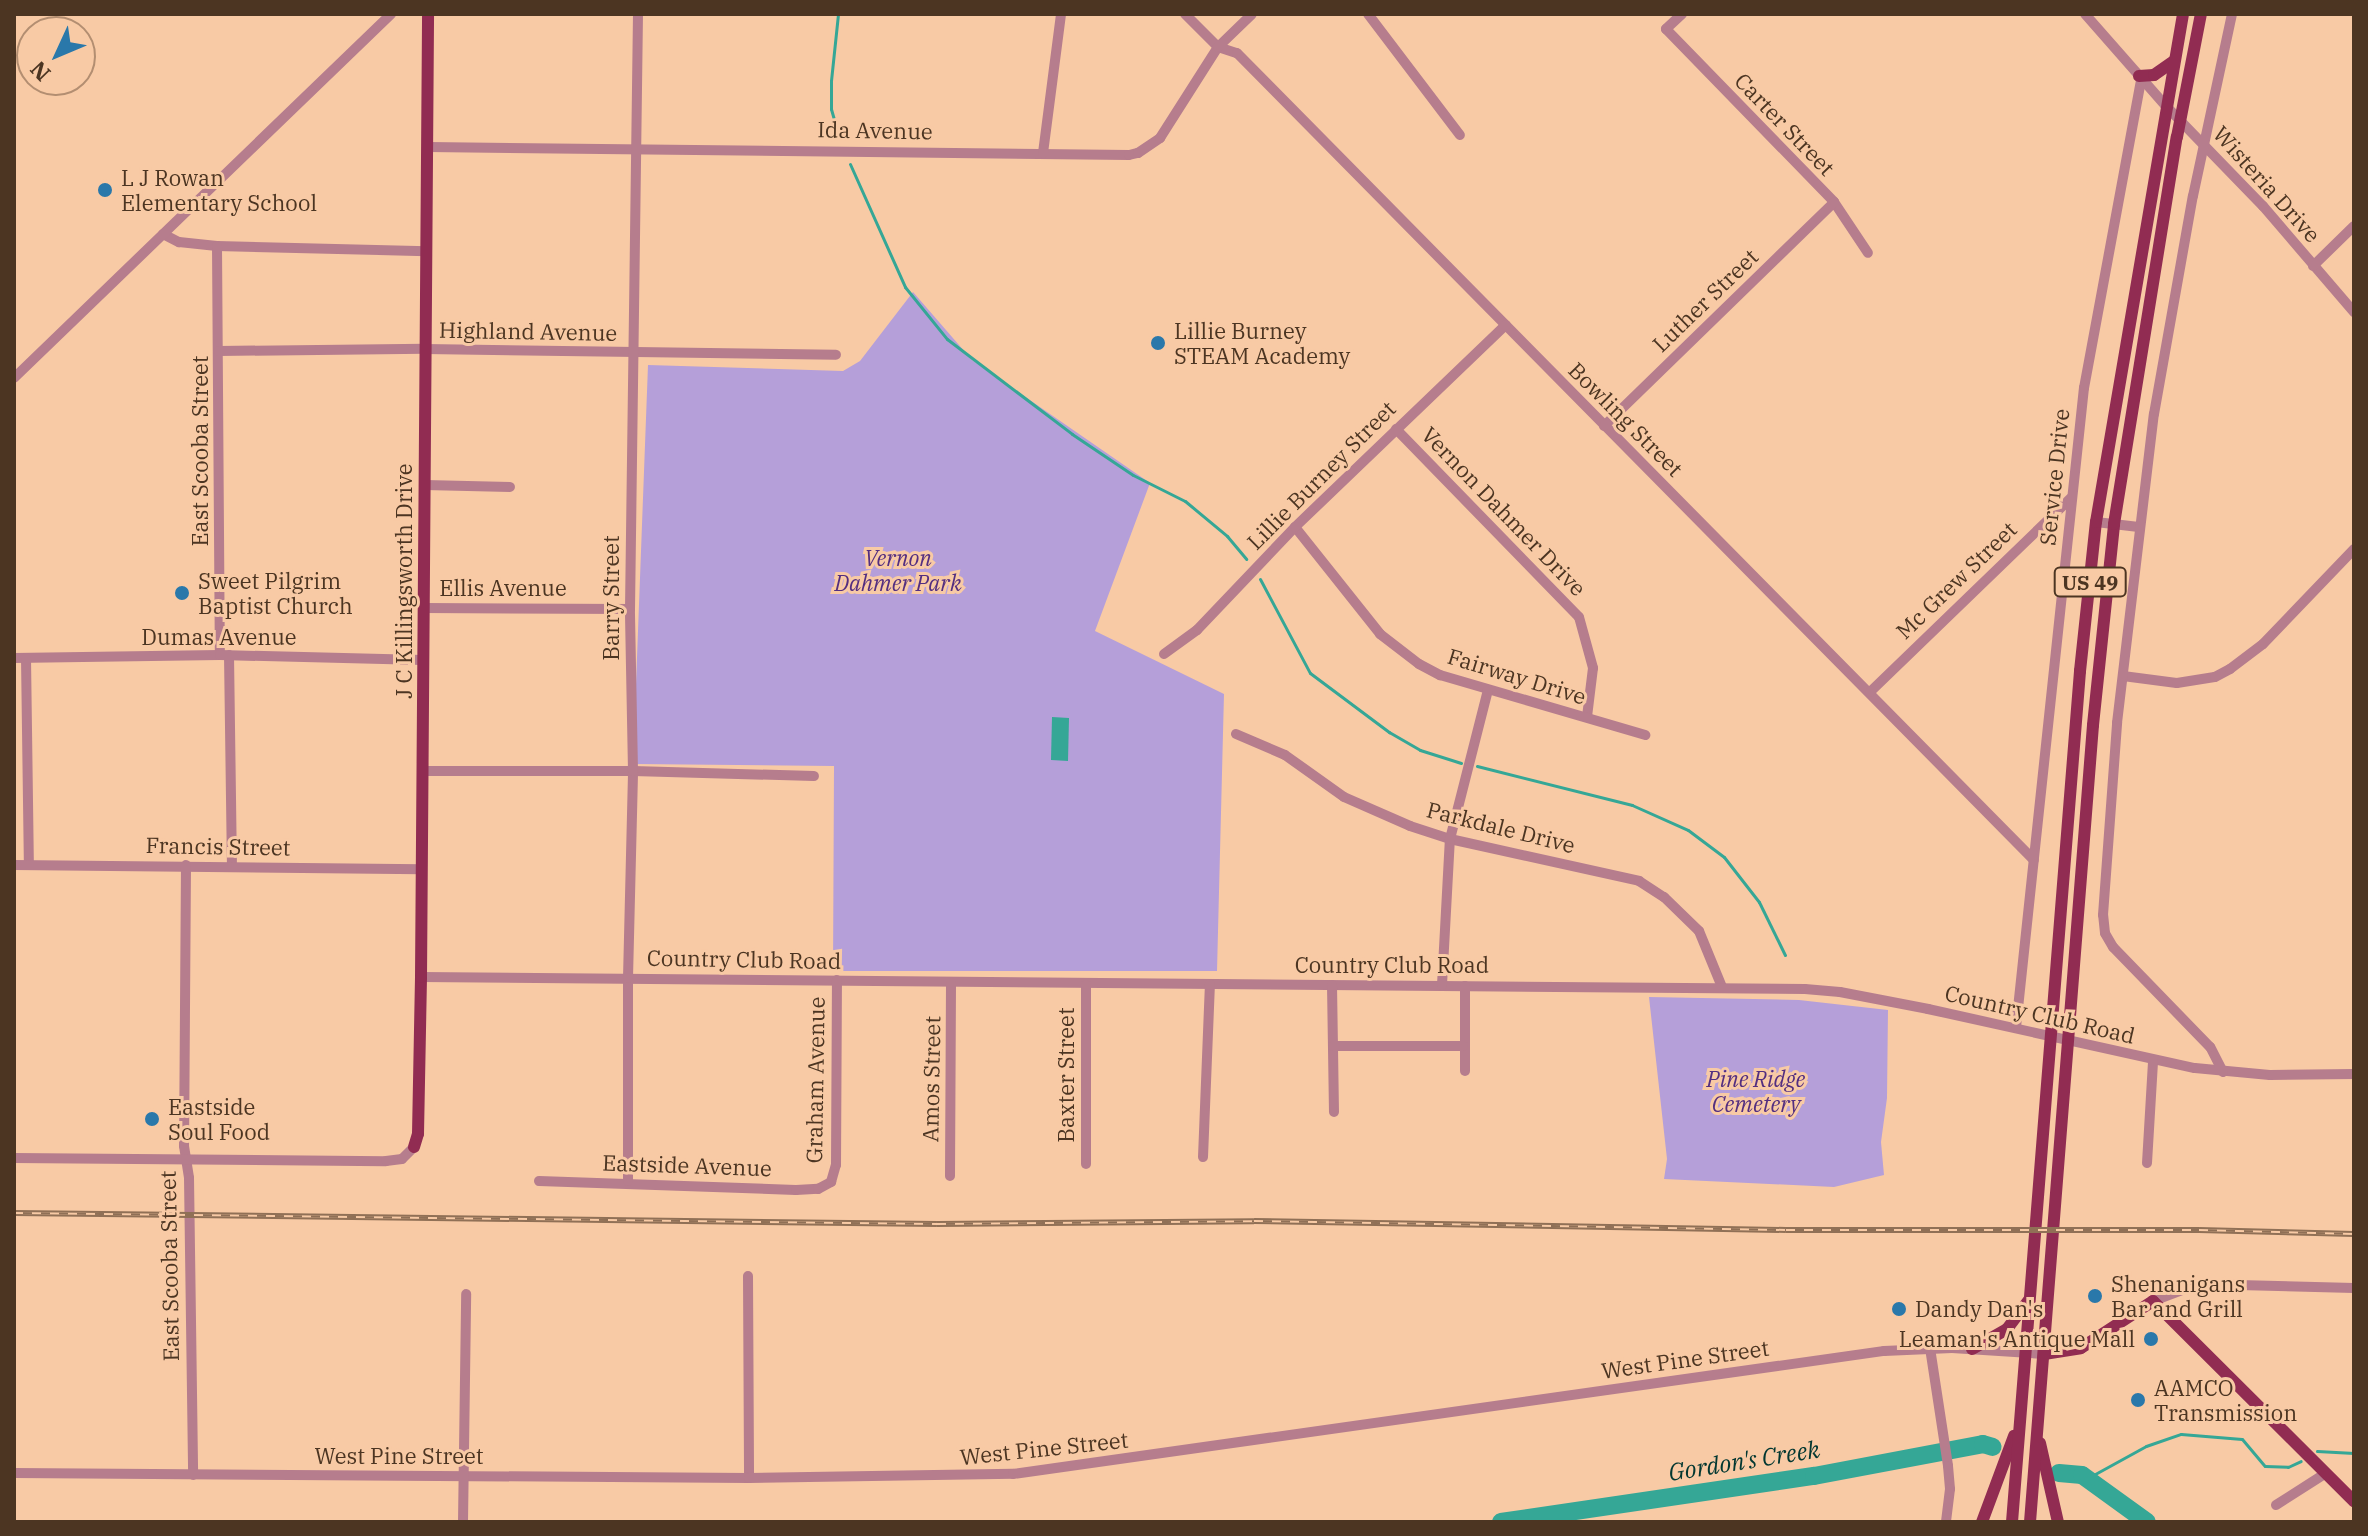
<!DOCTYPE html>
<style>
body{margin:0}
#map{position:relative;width:2368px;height:1536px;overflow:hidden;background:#f8caa5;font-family:"IBM Plex Serif",serif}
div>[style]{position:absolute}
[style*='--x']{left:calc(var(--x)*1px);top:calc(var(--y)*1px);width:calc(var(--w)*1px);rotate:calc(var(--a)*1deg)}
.green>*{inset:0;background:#b59fd9}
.water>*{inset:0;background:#35a796}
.stream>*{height:3px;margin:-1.5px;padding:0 1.5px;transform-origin:1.5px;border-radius:1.5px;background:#35a796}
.river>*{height:18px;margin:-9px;padding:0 9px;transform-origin:9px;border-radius:9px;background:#35a796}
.minor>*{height:10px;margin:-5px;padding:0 5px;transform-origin:5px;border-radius:5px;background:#b67d8d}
.major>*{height:12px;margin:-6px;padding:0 6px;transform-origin:6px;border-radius:6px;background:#912c52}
.rail>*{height:6px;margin-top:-3px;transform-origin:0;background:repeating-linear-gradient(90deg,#f8caa5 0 9px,#907056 0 18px);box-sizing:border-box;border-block:2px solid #907056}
.dots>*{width:22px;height:22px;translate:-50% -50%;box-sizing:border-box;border:4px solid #f8caa5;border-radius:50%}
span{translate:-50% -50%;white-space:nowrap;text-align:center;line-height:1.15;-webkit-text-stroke:6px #f8caa5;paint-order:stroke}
.shield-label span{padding:2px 6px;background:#f8caa5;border:2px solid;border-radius:6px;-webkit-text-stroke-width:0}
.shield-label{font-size:20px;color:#4c3522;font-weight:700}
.street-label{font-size:22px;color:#4c3522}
.poi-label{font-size:22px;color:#4c3522}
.left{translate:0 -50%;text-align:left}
.right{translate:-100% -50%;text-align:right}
.park-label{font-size:22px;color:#532e80;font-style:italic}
.water-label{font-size:24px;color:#023731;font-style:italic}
.frame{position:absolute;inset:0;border:16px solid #4c3522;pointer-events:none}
.north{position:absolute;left:16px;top:16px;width:80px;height:80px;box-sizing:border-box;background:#f8caa5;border:2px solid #b38e71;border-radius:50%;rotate:226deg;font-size:22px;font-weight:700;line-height:32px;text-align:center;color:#4c3522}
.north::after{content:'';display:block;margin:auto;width:28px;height:36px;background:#2a78aa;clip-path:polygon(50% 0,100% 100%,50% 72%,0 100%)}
</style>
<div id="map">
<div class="green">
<div style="clip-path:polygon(913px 292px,972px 360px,1150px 483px,1095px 631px,1224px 694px,1217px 971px,833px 971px,834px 766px,633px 764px,648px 365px,843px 371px,860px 361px)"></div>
<div style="clip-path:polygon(1649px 997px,1799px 1000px,1888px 1010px,1887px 1098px,1881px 1142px,1884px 1175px,1834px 1187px,1664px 1179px,1667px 1159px)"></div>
</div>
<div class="water">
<div style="clip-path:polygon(1052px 717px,1069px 718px,1068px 761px,1051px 760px)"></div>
</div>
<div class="stream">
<div style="--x:838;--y:14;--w:67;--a:96"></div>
<div style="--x:831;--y:81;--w:28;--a:90"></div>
<div style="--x:831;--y:109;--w:29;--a:74"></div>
<div style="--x:850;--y:164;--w:135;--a:65.9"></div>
<div style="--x:905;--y:287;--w:67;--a:51.1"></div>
<div style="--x:947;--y:339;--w:157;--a:37.2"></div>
<div style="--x:1072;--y:434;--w:73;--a:33.9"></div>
<div style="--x:1133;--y:475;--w:58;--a:26.6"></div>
<div style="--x:1185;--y:501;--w:55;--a:39.8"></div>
<div style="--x:1227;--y:536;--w:30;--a:50"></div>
<div style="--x:1260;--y:579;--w:106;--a:62"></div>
<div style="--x:1310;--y:673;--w:99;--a:36.8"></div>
<div style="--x:1389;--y:732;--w:36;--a:30"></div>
<div style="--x:1420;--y:750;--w:43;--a:17.6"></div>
<div style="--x:1477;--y:766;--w:160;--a:14.1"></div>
<div style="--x:1632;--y:805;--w:61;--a:24.1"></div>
<div style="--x:1688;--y:830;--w:45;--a:36.9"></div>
<div style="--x:1724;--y:857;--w:57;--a:52.1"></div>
<div style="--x:1759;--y:902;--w:59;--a:63.9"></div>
<div style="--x:2317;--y:1451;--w:37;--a:3"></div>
<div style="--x:2086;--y:1479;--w:68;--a:-28.8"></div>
<div style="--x:2146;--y:1446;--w:37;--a:-19"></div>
<div style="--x:2181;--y:1434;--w:61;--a:4.7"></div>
<div style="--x:2242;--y:1439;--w:35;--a:50"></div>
<div style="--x:2265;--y:1466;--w:23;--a:2"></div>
<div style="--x:2288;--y:1467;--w:14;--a:-25"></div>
</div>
<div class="river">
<div style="--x:2059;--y:1473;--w:23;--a:5"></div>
<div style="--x:2082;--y:1475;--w:80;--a:35.9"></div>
<div style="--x:1501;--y:1522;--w:316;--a:-8.4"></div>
<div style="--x:1814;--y:1476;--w:172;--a:-10.7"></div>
<div style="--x:1983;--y:1444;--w:10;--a:17"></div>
</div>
<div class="minor">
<div style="--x:1185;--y:14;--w:47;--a:45"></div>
<div style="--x:1218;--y:47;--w:20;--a:18"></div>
<div style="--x:1237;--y:53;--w:1134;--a:45.36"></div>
<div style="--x:1368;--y:14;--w:152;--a:52.8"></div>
<div style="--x:1682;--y:14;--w:22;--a:137"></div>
<div style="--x:1666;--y:29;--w:241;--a:45.8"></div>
<div style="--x:1834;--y:202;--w:61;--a:56.3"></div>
<div style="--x:2085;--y:14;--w:121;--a:48.7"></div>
<div style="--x:2165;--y:105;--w:141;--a:45.9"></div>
<div style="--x:2263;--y:206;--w:140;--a:49.4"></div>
<div style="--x:428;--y:147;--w:701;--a:0.65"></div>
<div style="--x:1129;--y:155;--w:9;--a:-13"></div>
<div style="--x:1138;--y:153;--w:27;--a:-34"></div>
<div style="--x:1160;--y:138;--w:108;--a:-57.5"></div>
<div style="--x:1218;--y:47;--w:47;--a:-44.1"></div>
<div style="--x:1043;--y:153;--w:140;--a:-82.6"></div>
<div style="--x:163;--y:234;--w:18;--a:27"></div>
<div style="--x:179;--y:242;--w:38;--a:6"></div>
<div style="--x:217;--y:246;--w:210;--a:1.4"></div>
<div style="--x:217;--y:246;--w:409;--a:89.6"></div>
<div style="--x:2313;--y:266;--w:57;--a:-44.3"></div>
<div style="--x:219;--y:351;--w:206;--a:-0.6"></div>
<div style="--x:425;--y:349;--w:411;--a:0.8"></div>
<div style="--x:14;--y:378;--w:524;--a:-43.99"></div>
<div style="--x:1604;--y:426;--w:321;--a:-44.2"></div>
<div style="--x:1396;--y:429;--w:262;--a:45.8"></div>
<div style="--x:1579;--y:617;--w:53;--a:74.6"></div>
<div style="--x:1593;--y:668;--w:49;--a:97"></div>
<div style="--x:425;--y:485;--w:85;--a:1.3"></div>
<div style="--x:2096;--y:522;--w:43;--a:6.6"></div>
<div style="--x:1295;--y:527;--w:137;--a:51.5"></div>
<div style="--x:1380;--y:634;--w:49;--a:37.6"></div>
<div style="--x:1419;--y:664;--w:24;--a:28"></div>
<div style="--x:1440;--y:675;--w:214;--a:16.3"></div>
<div style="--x:424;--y:608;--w:206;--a:0.3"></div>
<div style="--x:1164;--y:654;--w:41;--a:-36"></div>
<div style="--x:1197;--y:630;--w:142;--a:-46.4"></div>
<div style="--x:1295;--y:527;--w:292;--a:-43.8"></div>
<div style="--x:229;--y:655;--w:210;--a:89.2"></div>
<div style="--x:14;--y:658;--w:206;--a:-0.8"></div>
<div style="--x:220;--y:655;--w:203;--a:1.4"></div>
<div style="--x:26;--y:658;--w:206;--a:89.2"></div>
<div style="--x:2123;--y:676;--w:54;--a:7.4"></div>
<div style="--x:2177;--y:683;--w:38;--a:-9"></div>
<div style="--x:2215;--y:677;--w:17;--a:-28"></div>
<div style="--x:2230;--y:669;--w:41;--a:-37.1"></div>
<div style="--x:2263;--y:644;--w:132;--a:-46.2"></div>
<div style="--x:1870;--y:692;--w:279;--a:-44"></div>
<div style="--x:1236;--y:734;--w:53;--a:23.2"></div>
<div style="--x:1285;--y:755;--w:72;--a:35.4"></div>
<div style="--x:1344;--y:797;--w:72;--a:23.7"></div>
<div style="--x:1410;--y:826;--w:42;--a:18"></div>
<div style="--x:1450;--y:839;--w:194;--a:12.5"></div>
<div style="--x:1639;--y:881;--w:30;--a:33"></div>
<div style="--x:1664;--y:897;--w:49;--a:44.2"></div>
<div style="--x:1699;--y:931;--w:61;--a:67.7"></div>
<div style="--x:423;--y:771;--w:210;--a:0"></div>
<div style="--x:633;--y:771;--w:181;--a:1.6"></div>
<div style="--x:14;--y:865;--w:408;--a:0.6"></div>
<div style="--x:186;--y:865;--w:281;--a:90.4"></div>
<div style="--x:184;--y:1146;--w:32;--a:81"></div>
<div style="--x:189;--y:1178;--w:297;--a:89.2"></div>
<div style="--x:421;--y:977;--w:1384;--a:0.5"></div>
<div style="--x:1805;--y:989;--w:35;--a:5"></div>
<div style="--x:1840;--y:992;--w:90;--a:10.9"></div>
<div style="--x:1928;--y:1009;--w:273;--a:12.5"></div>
<div style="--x:2195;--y:1068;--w:75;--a:5.3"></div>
<div style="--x:2270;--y:1075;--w:84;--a:-0.7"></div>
<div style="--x:1086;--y:985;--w:179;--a:90"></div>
<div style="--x:1332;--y:985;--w:127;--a:89.1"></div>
<div style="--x:1442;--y:985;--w:146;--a:-86.9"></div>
<div style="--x:1450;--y:839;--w:154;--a:-75.7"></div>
<div style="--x:1465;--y:986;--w:85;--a:90"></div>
<div style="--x:2016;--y:1027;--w:643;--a:-83.93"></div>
<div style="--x:2084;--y:388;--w:314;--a:-79.5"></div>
<div style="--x:1333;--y:1046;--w:130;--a:0"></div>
<div style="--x:2223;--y:1072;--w:28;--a:-117"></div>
<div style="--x:2210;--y:1047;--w:139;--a:-134.1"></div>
<div style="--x:2113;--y:947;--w:16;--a:-120"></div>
<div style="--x:2105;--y:933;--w:18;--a:-96"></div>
<div style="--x:2103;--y:915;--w:193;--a:-85.8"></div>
<div style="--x:2117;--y:723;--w:311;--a:-83.2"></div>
<div style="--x:2154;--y:414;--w:221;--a:-79.9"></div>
<div style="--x:2193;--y:196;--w:186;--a:-77.9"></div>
<div style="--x:1203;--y:1157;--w:173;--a:-87.7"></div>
<div style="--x:14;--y:1158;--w:372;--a:0.5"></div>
<div style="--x:386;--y:1161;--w:16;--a:-7"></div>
<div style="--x:402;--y:1159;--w:17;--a:-45"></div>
<div style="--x:2147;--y:1163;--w:102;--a:-86.6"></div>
<div style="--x:950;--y:1176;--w:193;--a:-89.7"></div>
<div style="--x:539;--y:1181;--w:257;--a:2"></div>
<div style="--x:796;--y:1190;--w:22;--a:-3"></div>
<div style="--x:818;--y:1189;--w:15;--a:-28"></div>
<div style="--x:831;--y:1182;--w:18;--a:-74"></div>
<div style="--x:836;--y:1165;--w:185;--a:-89.7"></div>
<div style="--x:628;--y:1181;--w:203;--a:-90"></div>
<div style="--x:628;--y:978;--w:207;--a:-88.6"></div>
<div style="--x:633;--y:771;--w:162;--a:-91.1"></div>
<div style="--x:630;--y:609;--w:595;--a:-89.23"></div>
<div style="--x:748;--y:1276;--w:202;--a:89.7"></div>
<div style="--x:2153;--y:1301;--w:48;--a:-20.7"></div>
<div style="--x:2198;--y:1284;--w:156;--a:1.5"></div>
<div style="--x:1930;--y:1348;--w:119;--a:81.3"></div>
<div style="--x:1948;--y:1466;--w:23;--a:85"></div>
<div style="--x:1950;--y:1489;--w:33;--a:97"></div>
<div style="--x:14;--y:1473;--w:735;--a:0.39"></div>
<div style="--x:749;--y:1478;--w:264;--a:-0.9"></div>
<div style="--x:1013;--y:1474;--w:880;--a:-8.04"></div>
<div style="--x:1884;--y:1351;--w:68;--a:-2.5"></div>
<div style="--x:1952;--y:1348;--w:92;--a:3.7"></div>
<div style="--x:2276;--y:1505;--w:59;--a:-32.6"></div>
<div style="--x:463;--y:1522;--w:228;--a:-89.2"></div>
</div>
<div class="major">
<div style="--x:2139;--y:76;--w:15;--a:-4"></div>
<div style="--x:2154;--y:75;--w:24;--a:-35"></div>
<div style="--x:414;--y:1147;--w:14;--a:-73"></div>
<div style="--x:418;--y:1134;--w:157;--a:-88.9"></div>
<div style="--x:421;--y:977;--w:963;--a:-89.58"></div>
<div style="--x:1972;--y:1349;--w:40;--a:-29.7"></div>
<div style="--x:2007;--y:1329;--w:36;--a:-53"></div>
<div style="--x:2044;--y:1354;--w:37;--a:-9"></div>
<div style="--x:2081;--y:1348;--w:86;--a:-33.1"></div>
<div style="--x:2153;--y:1301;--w:284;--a:44.9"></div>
<div style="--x:2040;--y:1443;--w:81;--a:77.2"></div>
<div style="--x:1982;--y:1522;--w:92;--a:-69.6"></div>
<div style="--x:2012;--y:1522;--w:854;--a:-85.43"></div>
<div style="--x:2080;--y:671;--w:150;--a:-83.9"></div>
<div style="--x:2096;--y:522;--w:515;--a:-80.28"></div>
<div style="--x:2030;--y:1522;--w:799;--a:-85.48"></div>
<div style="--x:2093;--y:725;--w:202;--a:-84"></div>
<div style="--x:2114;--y:524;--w:392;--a:-80.8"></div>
<div style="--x:2177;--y:137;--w:125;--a:-79"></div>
</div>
<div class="rail">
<div style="--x:14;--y:1213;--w:923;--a:0.68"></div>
<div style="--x:937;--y:1224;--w:317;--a:-0.5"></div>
<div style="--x:1254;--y:1221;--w:532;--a:0.97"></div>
<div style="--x:1786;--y:1230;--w:413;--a:0"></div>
<div style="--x:2199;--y:1230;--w:155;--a:1.5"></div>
</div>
<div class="dots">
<div style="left:105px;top:190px;background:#2a78aa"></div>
<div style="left:1158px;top:343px;background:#2a78aa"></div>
<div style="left:182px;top:593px;background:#2a78aa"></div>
<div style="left:152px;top:1119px;background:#2a78aa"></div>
<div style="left:2095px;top:1296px;background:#2a78aa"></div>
<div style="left:1899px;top:1309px;background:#2a78aa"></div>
<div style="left:2151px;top:1339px;background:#2a78aa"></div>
<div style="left:2138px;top:1400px;background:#2a78aa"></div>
</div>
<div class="shield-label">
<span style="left:2090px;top:582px">US 49</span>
</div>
<div class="street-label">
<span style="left:1785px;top:124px;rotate:46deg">Carter Street</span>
<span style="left:875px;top:130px;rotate:1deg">Ida Avenue</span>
<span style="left:2267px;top:184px;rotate:48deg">Wisteria Drive</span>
<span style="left:1705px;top:300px;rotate:-44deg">Luther Street</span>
<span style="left:528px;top:331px;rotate:1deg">Highland Avenue</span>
<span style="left:1626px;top:419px;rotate:45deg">Bowling Street</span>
<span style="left:200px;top:451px;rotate:-90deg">East Scooba Street</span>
<span style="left:1321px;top:475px;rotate:-45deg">Lillie Burney Street</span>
<span style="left:2054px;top:477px;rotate:-84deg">Service Drive</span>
<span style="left:1504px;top:511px;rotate:46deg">Vernon Dahmer Drive</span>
<span style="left:1956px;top:580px;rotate:-44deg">Mc Grew Street</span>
<span style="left:404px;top:581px;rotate:-90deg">J C Killingsworth Drive</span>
<span style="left:503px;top:588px">Ellis Avenue</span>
<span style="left:611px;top:598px;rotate:-90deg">Barry Street</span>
<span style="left:219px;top:637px">Dumas Avenue</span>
<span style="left:1517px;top:676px;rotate:17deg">Fairway Drive</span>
<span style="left:1501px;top:827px;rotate:14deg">Parkdale Drive</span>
<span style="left:218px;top:846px;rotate:1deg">Francis Street</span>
<span style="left:744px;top:959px;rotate:1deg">Country Club Road</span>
<span style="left:1392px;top:965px">Country Club Road</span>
<span style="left:2040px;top:1014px;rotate:13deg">Country Club Road</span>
<span style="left:1066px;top:1075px;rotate:-90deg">Baxter Street</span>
<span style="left:931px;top:1079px;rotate:-89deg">Amos Street</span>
<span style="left:815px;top:1080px;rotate:-89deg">Graham Avenue</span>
<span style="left:687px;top:1165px;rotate:2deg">Eastside Avenue</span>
<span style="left:169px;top:1266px;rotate:-91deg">East Scooba Street</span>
<span style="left:1685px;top:1359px;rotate:-8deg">West Pine Street</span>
<span style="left:1044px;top:1448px;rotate:-6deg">West Pine Street</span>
<span style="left:399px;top:1456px">West Pine Street</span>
</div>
<div class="poi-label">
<span class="left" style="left:121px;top:190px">L J Rowan<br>Elementary School</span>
<span class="left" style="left:1174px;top:343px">Lillie Burney<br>STEAM Academy</span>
<span class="left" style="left:198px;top:593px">Sweet Pilgrim<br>Baptist Church</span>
<span class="left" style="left:168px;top:1119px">Eastside<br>Soul Food</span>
<span class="left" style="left:2111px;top:1296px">Shenanigans<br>Bar and Grill</span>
<span class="left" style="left:1915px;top:1309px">Dandy Dan's</span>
<span class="right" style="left:2135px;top:1339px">Leaman's Antique Mall</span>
<span class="left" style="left:2154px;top:1400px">AAMCO<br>Transmission</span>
</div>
<div class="park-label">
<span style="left:898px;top:570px">Vernon<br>Dahmer Park</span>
<span style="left:1756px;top:1091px">Pine Ridge<br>Cemetery</span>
</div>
<div class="water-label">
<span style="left:1744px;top:1461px;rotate:-9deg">Gordon's Creek</span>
</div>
<div class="frame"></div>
<div class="north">N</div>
</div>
